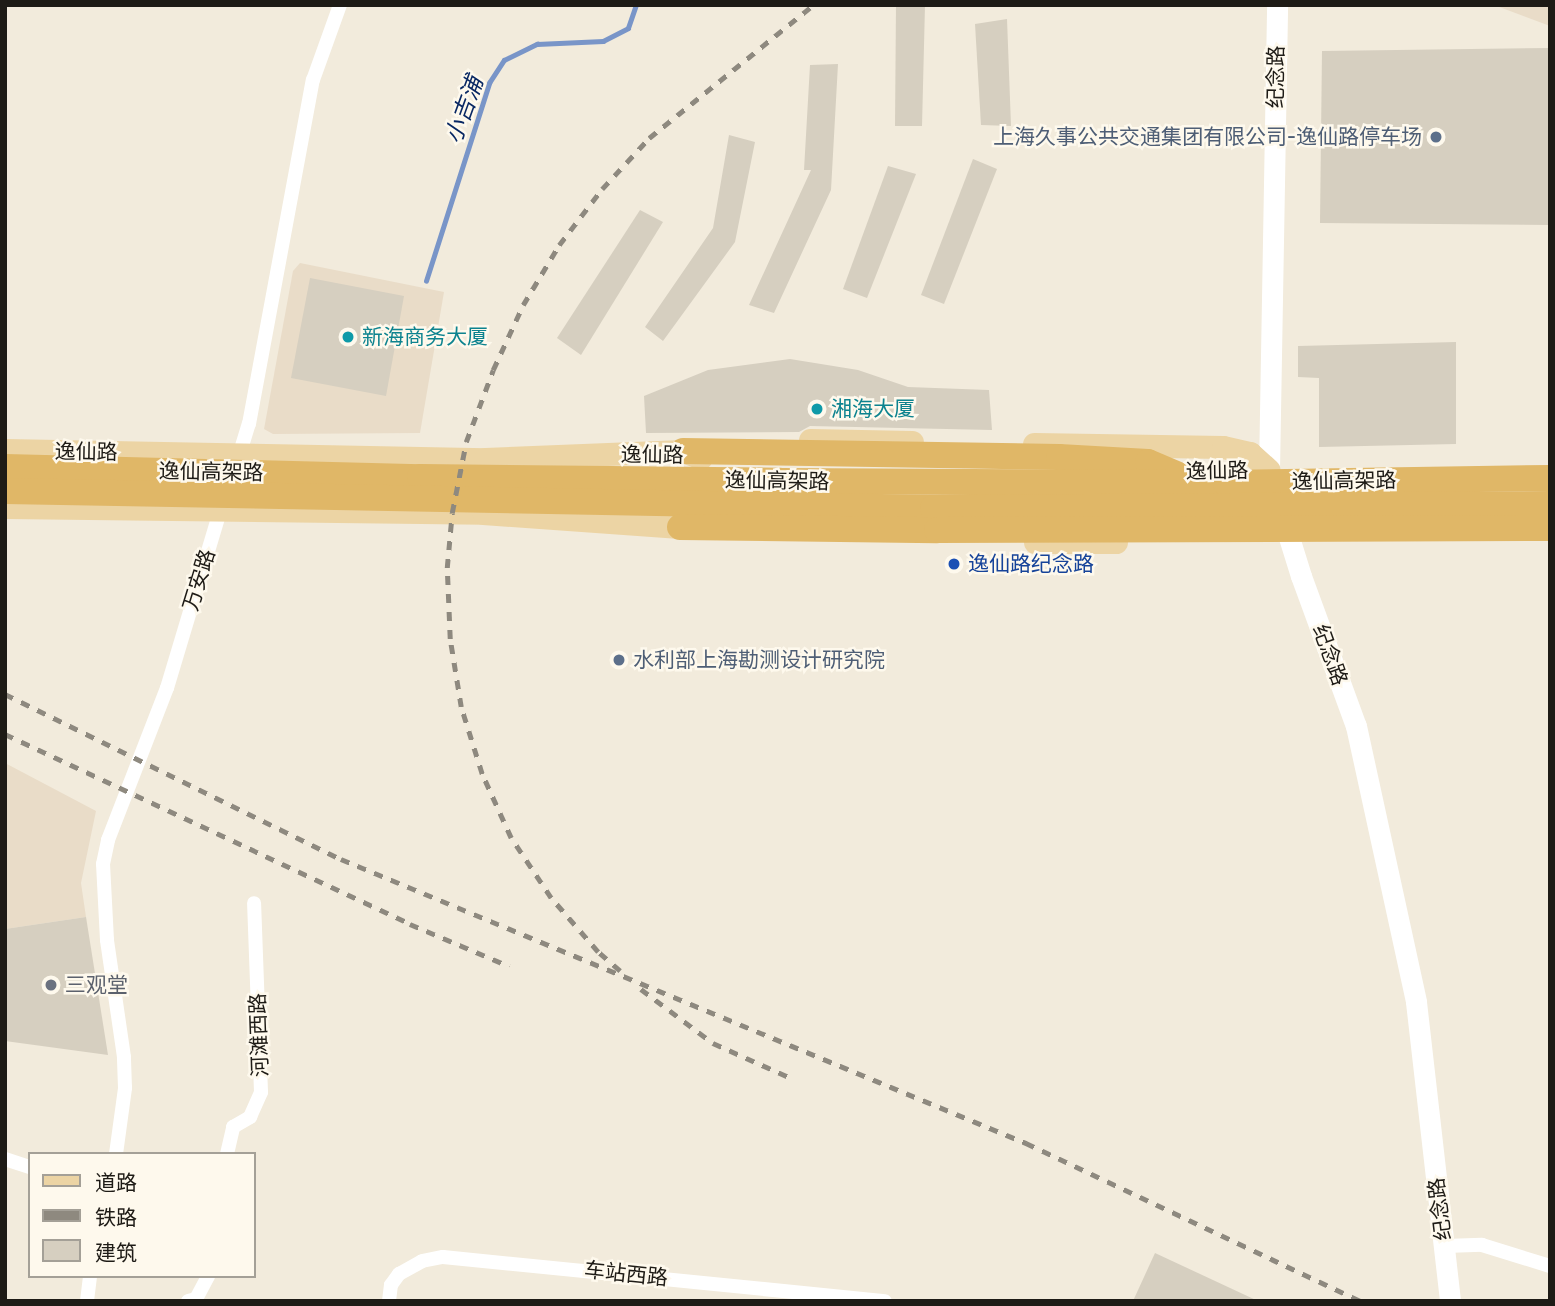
<!DOCTYPE html>
<meta charset="utf-8">
<style>
body{margin:0}
#map{position:relative;width:1555px;height:1306px;overflow:hidden;background:#f2ebdc;font-family:Cabin,"Noto Sans SC",sans-serif}
div>[style]{position:absolute}
[style*='--x']{left:calc(var(--x)*1px);top:calc(var(--y)*1px);width:calc(var(--w)*1px);rotate:calc(var(--a)*1deg)}
.commercial>*{inset:0;background:#e9dcc8}
.stream>*{height:4.5px;margin:-2.25px;padding:0 2.25px;transform-origin:2.25px;border-radius:2.25px;background:#7995c8}
.building>*{inset:0;background:#d6cfc0}
.street>*{height:14px;margin:-7px;padding:0 7px;transform-origin:7px;border-radius:7px;background:#fff}
.secondary>*{height:21px;margin:-10.5px;padding:0 10.5px;transform-origin:10.5px;border-radius:10.5px;background:#fff}
.primary>*{height:23px;margin:-11.5px;padding:0 11.5px;transform-origin:11.5px;border-radius:11.5px;background:#ecd4a4}
.highway>*{height:26px;margin:-13px;padding:0 13px;transform-origin:13px;border-radius:13px;background:#e0b767}
.rail>*{height:4.5px;margin-top:-2.25px;transform-origin:0;background:repeating-linear-gradient(90deg,#8e897f 0 9px,transparent 0 18px)}
.dots>*{width:19px;height:19px;translate:-50% -50%;box-sizing:border-box;border:4px solid #fef9ed;border-radius:50%}
span{translate:-50% -50%;white-space:nowrap;text-align:center;line-height:1.15;-webkit-text-stroke:5px #fef9ed;paint-order:stroke}
.street-label{font-size:21px;color:#1e1b16}
.service-label{font-size:21px;color:#4e5e75}
.right{translate:-100% -50%;text-align:right}
.left{translate:0 -50%;text-align:left}
.culture-label{font-size:21px;color:#0d838f}
.transit-label{font-size:21px;color:#164399}
.worship-label{font-size:21px;color:#5b616d}
.water-label{font-size:23px;color:#082763;font-style:italic}
.frame{position:absolute;inset:0;border:7px solid #1e1b16;pointer-events:none}
.legend{position:absolute;left:28px;top:1152px;width:228px;height:126px;box-sizing:border-box;background:#fef9ed;border:2px solid #a4a097;margin:0;padding:9px 12px;list-style:none;font-size:21px;color:#1e1b16}
.legend li{display:flex;align-items:center;gap:14px;height:35px}
.legend b{width:35px;border:2px solid #a4a097}
</style>
<div id="map">
<div class="commercial">
<div style="clip-path:polygon(1494px 5px,1550px 5px,1550px 26px)"></div>
<div style="clip-path:polygon(300px 263px,444px 292px,420px 433px,273px 434px,264px 429px,293px 271px)"></div>
<div style="clip-path:polygon(5px 763px,96px 811px,81px 883px,86px 917px,5px 929px)"></div>
</div>
<div class="stream">
<div style="--x:426;--y:281;--w:208;--a:-72.3"></div>
<div style="--x:489;--y:83;--w:27;--a:-57"></div>
<div style="--x:504;--y:60;--w:37;--a:-26"></div>
<div style="--x:537;--y:44;--w:66;--a:-2.6"></div>
<div style="--x:603;--y:41;--w:28;--a:-27"></div>
<div style="--x:628;--y:28;--w:24;--a:-71"></div>
</div>
<div class="building">
<div style="clip-path:polygon(896px 5px,925px 5px,922px 126px,895px 126px)"></div>
<div style="clip-path:polygon(1007px 19px,1011px 126px,981px 125px,975px 24px)"></div>
<div style="clip-path:polygon(1550px 48px,1550px 225px,1320px 223px,1322px 51px)"></div>
<div style="clip-path:polygon(838px 64px,831px 190px,774px 313px,749px 305px,811px 170px,804px 170px,810px 65px)"></div>
<div style="clip-path:polygon(729px 135px,755px 142px,735px 242px,663px 341px,645px 327px,713px 228px)"></div>
<div style="clip-path:polygon(973px 159px,997px 169px,944px 304px,921px 295px)"></div>
<div style="clip-path:polygon(888px 166px,916px 174px,867px 298px,843px 289px)"></div>
<div style="clip-path:polygon(640px 210px,663px 222px,581px 355px,557px 338px)"></div>
<div style="clip-path:polygon(310px 278px,404px 296px,386px 396px,291px 378px)"></div>
<div style="clip-path:polygon(1456px 342px,1456px 444px,1319px 447px,1319px 378px,1298px 377px,1298px 346px)"></div>
<div style="clip-path:polygon(790px 359px,858px 370px,908px 387px,989px 390px,992px 430px,810px 426px,799px 432px,646px 433px,644px 396px,708px 370px)"></div>
<div style="clip-path:polygon(86px 917px,108px 1055px,5px 1041px,5px 929px)"></div>
<div style="clip-path:polygon(1155px 1253px,1258px 1301px,1133px 1301px)"></div>
</div>
<div class="street">
<div style="--x:238;--y:459;--w:37;--a:-73"></div>
<div style="--x:249;--y:424;--w:350;--a:-79.5"></div>
<div style="--x:313;--y:80;--w:80;--a:-70.2"></div>
<div style="--x:116;--y:1154;--w:67;--a:-82.2"></div>
<div style="--x:125;--y:1088;--w:31;--a:-92"></div>
<div style="--x:124;--y:1057;--w:118;--a:-98.3"></div>
<div style="--x:107;--y:940;--w:76;--a:-93"></div>
<div style="--x:103;--y:864;--w:25;--a:-78"></div>
<div style="--x:108;--y:840;--w:163;--a:-68.8"></div>
<div style="--x:167;--y:688;--w:191;--a:-73.3"></div>
<div style="--x:227;--y:1154;--w:28;--a:-77"></div>
<div style="--x:233;--y:1127;--w:20;--a:-30"></div>
<div style="--x:250;--y:1117;--w:27;--a:-66"></div>
<div style="--x:261;--y:1092;--w:189;--a:-92.1"></div>
<div style="--x:5;--y:1159;--w:26;--a:18"></div>
<div style="--x:1445;--y:1246;--w:37;--a:-2"></div>
<div style="--x:1482;--y:1245;--w:71;--a:17.2"></div>
<div style="--x:87;--y:1301;--w:25;--a:-83"></div>
<div style="--x:188;--y:1301;--w:8;--a:-14"></div>
<div style="--x:196;--y:1299;--w:26;--a:-62"></div>
<div style="--x:389;--y:1301;--w:16;--a:-83"></div>
<div style="--x:391;--y:1285;--w:14;--a:-54"></div>
<div style="--x:399;--y:1274;--w:26;--a:-29"></div>
<div style="--x:422;--y:1261;--w:21;--a:-11"></div>
<div style="--x:443;--y:1257;--w:444;--a:5.7"></div>
</div>
<div class="secondary">
<div style="--x:1272;--y:481;--w:11;--a:-105"></div>
<div style="--x:1269;--y:470;--w:465;--a:-89"></div>
<div style="--x:1282;--y:515;--w:64;--a:72.7"></div>
<div style="--x:1301;--y:576;--w:160;--a:69.9"></div>
<div style="--x:1356;--y:726;--w:282;--a:77.7"></div>
<div style="--x:1416;--y:1002;--w:301;--a:83.5"></div>
</div>
<div class="primary">
<div style="--x:810;--y:440;--w:102;--a:1.1"></div>
<div style="--x:1034;--y:444;--w:189;--a:0.9"></div>
<div style="--x:1223;--y:447;--w:28;--a:13"></div>
<div style="--x:1250;--y:453;--w:25;--a:42"></div>
<div style="--x:5;--y:450;--w:480;--a:1.1"></div>
<div style="--x:485;--y:459;--w:198;--a:-2.3"></div>
<div style="--x:683;--y:451;--w:19;--a:21"></div>
<div style="--x:5;--y:507;--w:478;--a:0.7"></div>
<div style="--x:483;--y:513;--w:197;--a:4.1"></div>
<div style="--x:680;--y:527;--w:19;--a:-16"></div>
<div style="--x:1035;--y:542;--w:81;--a:0"></div>
</div>
<div class="highway">
<div style="--x:683;--y:451;--w:376;--a:0.9"></div>
<div style="--x:1059;--y:457;--w:89;--a:3.2"></div>
<div style="--x:1148;--y:462;--w:41;--a:22.8"></div>
<div style="--x:5;--y:467;--w:415;--a:1.4"></div>
<div style="--x:420;--y:477;--w:360;--a:0.6"></div>
<div style="--x:780;--y:481;--w:446;--a:0.3"></div>
<div style="--x:1226;--y:483;--w:324;--a:-0.9"></div>
<div style="--x:5;--y:491;--w:928;--a:1.05"></div>
<div style="--x:933;--y:508;--w:617;--a:-0.37"></div>
<div style="--x:680;--y:527;--w:257;--a:0.7"></div>
<div style="--x:937;--y:530;--w:613;--a:-0.19"></div>
</div>
<div class="rail">
<div style="--x:5;--y:694;--w:374;--a:26.2"></div>
<div style="--x:341;--y:859;--w:742;--a:22.52"></div>
<div style="--x:1026;--y:1143;--w:370;--a:25.3"></div>
<div style="--x:5;--y:734;--w:447;--a:25.1"></div>
<div style="--x:410;--y:924;--w:108;--a:23"></div>
<div style="--x:620;--y:971;--w:29;--a:-139"></div>
<div style="--x:598;--y:952;--w:72;--a:-131"></div>
<div style="--x:551;--y:898;--w:72;--a:-123.7"></div>
<div style="--x:511;--y:838;--w:70;--a:-114.4"></div>
<div style="--x:482;--y:774;--w:70;--a:-107.4"></div>
<div style="--x:461;--y:707;--w:69;--a:-99.2"></div>
<div style="--x:450;--y:639;--w:71;--a:-92.4"></div>
<div style="--x:447;--y:568;--w:55;--a:-84.8"></div>
<div style="--x:452;--y:513;--w:72;--a:-78.8"></div>
<div style="--x:466;--y:442;--w:77;--a:-69.4"></div>
<div style="--x:493;--y:370;--w:72;--a:-65.2"></div>
<div style="--x:523;--y:305;--w:70;--a:-59"></div>
<div style="--x:559;--y:245;--w:71;--a:-52.5"></div>
<div style="--x:602;--y:189;--w:69;--a:-47.3"></div>
<div style="--x:649;--y:138;--w:211;--a:-39"></div>
<div style="--x:641;--y:989;--w:90;--a:36.9"></div>
<div style="--x:713;--y:1043;--w:88;--a:24.2"></div>
</div>
<div class="dots">
<div style="left:1436px;top:137px;background:#5c6f8a"></div>
<div style="left:348px;top:337px;background:#0f9aa8"></div>
<div style="left:817px;top:409px;background:#0f9aa8"></div>
<div style="left:954px;top:564px;background:#1a4fb4"></div>
<div style="left:619px;top:660px;background:#5c6f8a"></div>
<div style="left:51px;top:985px;background:#6b7280"></div>
</div>
<div class="street-label">
<span style="left:1276px;top:77px;rotate:-89deg">纪念路</span>
<span style="left:86px;top:452px;rotate:1deg">逸仙路</span>
<span style="left:652px;top:455px;rotate:1deg">逸仙路</span>
<span style="left:1217px;top:471px;rotate:-1deg">逸仙路</span>
<span style="left:211px;top:472px;rotate:1deg">逸仙高架路</span>
<span style="left:777px;top:481px;rotate:1deg">逸仙高架路</span>
<span style="left:1344px;top:481px;rotate:-1deg">逸仙高架路</span>
<span style="left:199px;top:580px;rotate:-73deg">万安路</span>
<span style="left:1330px;top:655px;rotate:70deg">纪念路</span>
<span style="left:259px;top:1035px;rotate:-92deg">河滩西路</span>
<span style="left:1440px;top:1209px;rotate:-97deg">纪念路</span>
<span style="left:626px;top:1274px;rotate:6deg">车站西路</span>
</div>
<div class="service-label">
<span class="right" style="left:1422px;top:137px">上海久事公共交通集团有限公司-逸仙路停车场</span>
<span class="left" style="left:633px;top:660px">水利部上海勘测设计研究院</span>
</div>
<div class="culture-label">
<span class="left" style="left:362px;top:337px">新海商务大厦</span>
<span class="left" style="left:831px;top:409px">湘海大厦</span>
</div>
<div class="transit-label">
<span class="left" style="left:968px;top:564px">逸仙路纪念路</span>
</div>
<div class="worship-label">
<span class="left" style="left:65px;top:985px">三观堂</span>
</div>
<div class="water-label">
<span style="left:464px;top:110px;rotate:-70deg">小吉浦</span>
</div>
<div class="frame"></div>
<ul class="legend">
<li><b style="height:9px;background:#ecd4a4"></b>道路</li>
<li><b style="height:9px;background:#8e897f"></b>铁路</li>
<li><b style="height:19px;background:#d6cfc0"></b>建筑</li>
</ul>
</div>
